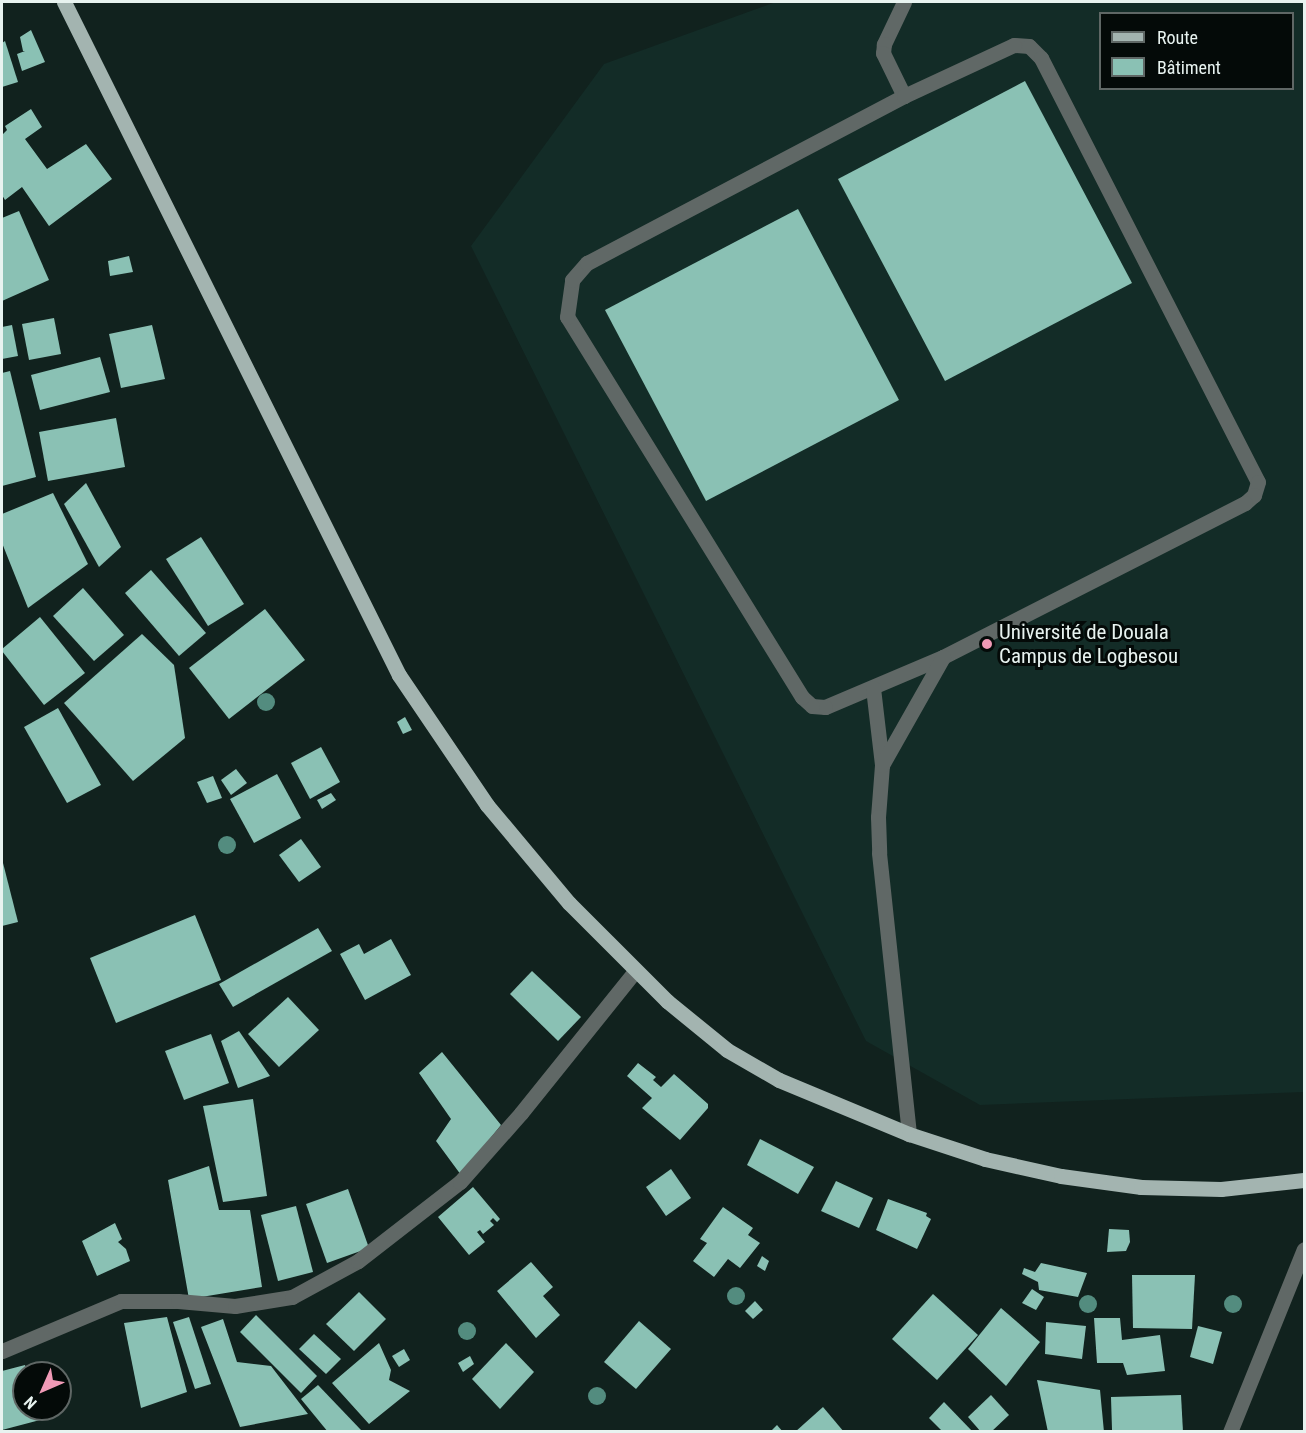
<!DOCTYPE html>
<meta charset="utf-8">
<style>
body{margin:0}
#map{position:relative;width:1306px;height:1433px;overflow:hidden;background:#11221e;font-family:"Roboto Condensed",sans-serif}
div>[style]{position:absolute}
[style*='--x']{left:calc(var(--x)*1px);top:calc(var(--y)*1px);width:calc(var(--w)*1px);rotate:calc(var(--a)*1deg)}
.built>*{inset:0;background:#132c27}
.building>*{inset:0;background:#8ac1b4}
.service>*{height:15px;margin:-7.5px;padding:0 7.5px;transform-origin:7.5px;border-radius:7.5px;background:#606866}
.minor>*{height:15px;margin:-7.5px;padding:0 7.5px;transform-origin:7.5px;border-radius:7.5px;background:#606866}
.primary>*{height:15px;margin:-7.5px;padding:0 7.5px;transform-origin:7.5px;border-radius:7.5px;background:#a3b4b0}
.trees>*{width:18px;height:18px;margin:-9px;border-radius:50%;background:#538c7f}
.dots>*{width:16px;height:16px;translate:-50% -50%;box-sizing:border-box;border:3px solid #040a08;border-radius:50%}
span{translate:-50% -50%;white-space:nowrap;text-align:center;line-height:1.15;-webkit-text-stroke:6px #040a08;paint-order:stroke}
.poi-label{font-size:21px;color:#e8f3f0}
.left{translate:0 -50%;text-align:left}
.frame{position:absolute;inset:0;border:3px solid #e8f3f0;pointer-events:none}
.legend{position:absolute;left:1099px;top:12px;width:195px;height:78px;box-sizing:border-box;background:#040a08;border:2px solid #5f6765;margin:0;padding:8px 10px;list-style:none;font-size:18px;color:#e8f3f0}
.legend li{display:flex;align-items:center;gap:12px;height:30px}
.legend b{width:30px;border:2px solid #5f6765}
.north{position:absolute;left:12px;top:1361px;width:60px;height:60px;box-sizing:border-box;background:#040a08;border:2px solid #5f6765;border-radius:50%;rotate:225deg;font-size:16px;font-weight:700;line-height:24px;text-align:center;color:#e8f3f0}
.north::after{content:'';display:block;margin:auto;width:21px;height:27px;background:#f09ab6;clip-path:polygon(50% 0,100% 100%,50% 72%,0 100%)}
</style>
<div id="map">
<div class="built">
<div style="clip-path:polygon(evenodd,776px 2px,1304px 2px,1304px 1092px,980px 1105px,866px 1041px,471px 246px,604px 64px,776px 2px,1100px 14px,1292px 14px,1292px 88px,1100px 88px,1100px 14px)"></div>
</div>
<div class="building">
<div style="clip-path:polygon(31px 30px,45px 62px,22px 71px,17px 54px,25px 51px,23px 51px,20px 37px)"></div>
<div style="clip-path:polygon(5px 41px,18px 82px,2px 87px,2px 43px)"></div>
<div style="clip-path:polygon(1025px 81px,1132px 283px,945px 381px,838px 179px)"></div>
<div style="clip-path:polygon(31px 109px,42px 127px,25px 139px,47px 169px,86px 144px,112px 179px,49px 226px,22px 187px,5px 200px,2px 195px,2px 135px,7px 130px,5px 126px)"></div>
<div style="clip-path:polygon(798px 209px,899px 400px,706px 501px,605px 310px)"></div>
<div style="clip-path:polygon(19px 211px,49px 280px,2px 301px,2px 218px)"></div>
<div style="clip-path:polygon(129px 256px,133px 272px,110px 276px,108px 261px)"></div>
<div style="clip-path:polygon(54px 318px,61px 354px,29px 360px,22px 324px)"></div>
<div style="clip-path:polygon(12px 325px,18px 356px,2px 359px,2px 327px)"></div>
<div style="clip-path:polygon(152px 325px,165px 379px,121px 388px,109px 334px)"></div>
<div style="clip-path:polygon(100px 357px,110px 392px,40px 410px,31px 375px)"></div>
<div style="clip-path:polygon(10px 371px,36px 477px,2px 486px,2px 373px)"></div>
<div style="clip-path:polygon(116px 418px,125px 467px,48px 481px,39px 432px)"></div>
<div style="clip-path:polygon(86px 483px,121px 547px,99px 567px,64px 504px)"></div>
<div style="clip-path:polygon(53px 493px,88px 564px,28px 608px,2px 543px,2px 514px)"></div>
<div style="clip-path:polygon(201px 537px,244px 604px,208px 626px,166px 559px)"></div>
<div style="clip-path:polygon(151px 570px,206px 633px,179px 656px,125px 593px)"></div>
<div style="clip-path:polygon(83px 588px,124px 635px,94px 661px,53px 616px)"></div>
<div style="clip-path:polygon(265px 609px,305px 660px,229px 719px,189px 668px)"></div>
<div style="clip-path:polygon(40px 617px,85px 673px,44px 705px,2px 651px,2px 649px)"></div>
<div style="clip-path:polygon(142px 634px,174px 665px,185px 738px,133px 781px,64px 703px)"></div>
<div style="clip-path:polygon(58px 708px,101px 785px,67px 803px,24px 727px)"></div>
<div style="clip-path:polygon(405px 717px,412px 730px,403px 734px,397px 722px)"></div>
<div style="clip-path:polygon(321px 747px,340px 782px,310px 799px,291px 763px)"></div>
<div style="clip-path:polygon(236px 769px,247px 783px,231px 795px,221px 780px)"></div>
<div style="clip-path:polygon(277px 774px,301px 818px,254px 843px,230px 799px)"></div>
<div style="clip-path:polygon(213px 776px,222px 798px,207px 803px,197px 782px)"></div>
<div style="clip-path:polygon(331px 793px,336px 800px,322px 809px,317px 800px)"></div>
<div style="clip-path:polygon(301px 839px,321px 867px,299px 882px,279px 855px)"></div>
<div style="clip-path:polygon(2px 859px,18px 922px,2px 926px)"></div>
<div style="clip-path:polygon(195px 915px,221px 980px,116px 1023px,90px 958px)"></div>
<div style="clip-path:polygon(318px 928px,332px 951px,233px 1007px,219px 984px)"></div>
<div style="clip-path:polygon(391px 939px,411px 975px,365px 1000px,340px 954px,359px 944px,364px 954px)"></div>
<div style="clip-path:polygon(532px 971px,581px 1017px,558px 1041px,510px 994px)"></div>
<div style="clip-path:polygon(288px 997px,319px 1030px,279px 1067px,248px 1034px)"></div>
<div style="clip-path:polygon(239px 1031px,270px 1076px,238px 1088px,221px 1041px)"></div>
<div style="clip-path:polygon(211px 1034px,229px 1083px,184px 1100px,165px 1051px)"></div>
<div style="clip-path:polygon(442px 1052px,501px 1125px,461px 1175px,436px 1141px,451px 1119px,419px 1073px)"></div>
<div style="clip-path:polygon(638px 1063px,656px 1077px,653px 1080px,661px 1087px,674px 1074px,708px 1104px,708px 1108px,680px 1140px,642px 1108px,652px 1098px,627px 1076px)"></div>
<div style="clip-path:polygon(253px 1099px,267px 1196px,223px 1202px,203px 1106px)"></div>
<div style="clip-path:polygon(760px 1139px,814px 1167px,798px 1194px,747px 1165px)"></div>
<div style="clip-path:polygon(209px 1166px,219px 1210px,250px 1210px,262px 1287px,189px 1299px,168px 1180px)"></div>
<div style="clip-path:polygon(671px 1169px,691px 1198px,666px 1216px,646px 1187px)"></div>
<div style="clip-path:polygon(836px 1181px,873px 1198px,859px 1228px,821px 1211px)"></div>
<div style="clip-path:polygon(473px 1187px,500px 1219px,497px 1222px,493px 1218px,490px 1221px,494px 1225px,483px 1234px,480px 1230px,477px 1232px,485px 1242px,469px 1255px,438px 1217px)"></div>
<div style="clip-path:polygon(348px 1189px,369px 1248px,327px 1263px,306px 1204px)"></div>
<div style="clip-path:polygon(888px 1199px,927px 1213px,926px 1216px,931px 1219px,917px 1249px,876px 1230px)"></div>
<div style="clip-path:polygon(296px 1206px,313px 1272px,278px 1281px,261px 1215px)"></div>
<div style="clip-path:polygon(723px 1207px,753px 1228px,748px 1235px,760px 1243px,740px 1268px,728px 1259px,714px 1277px,693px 1261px,707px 1243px,700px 1239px)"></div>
<div style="clip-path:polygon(115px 1223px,122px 1239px,118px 1242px,126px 1249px,130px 1261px,97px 1276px,82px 1241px)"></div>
<div style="clip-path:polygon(1109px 1229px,1129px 1230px,1130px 1242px,1126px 1251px,1107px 1252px)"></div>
<div style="clip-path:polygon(762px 1256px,769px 1261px,765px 1271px,757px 1266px)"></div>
<div style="clip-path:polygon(531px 1262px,553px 1287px,543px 1296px,560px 1315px,536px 1338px,497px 1291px)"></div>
<div style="clip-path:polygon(1041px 1263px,1087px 1273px,1078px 1297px,1039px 1290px,1038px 1282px,1022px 1274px,1024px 1268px,1035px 1272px)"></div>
<div style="clip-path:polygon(1132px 1275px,1195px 1275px,1192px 1329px,1133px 1328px)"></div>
<div style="clip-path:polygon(1032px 1289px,1044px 1297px,1036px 1310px,1022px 1303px)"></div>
<div style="clip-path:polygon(359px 1292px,386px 1319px,354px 1351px,326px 1324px)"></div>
<div style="clip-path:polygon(933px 1294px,978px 1335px,937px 1380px,892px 1339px)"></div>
<div style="clip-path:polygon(755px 1301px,763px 1310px,753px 1319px,745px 1311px)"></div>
<div style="clip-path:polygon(1001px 1308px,1040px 1342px,1006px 1386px,968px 1349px)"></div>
<div style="clip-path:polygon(256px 1315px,317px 1376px,301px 1393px,240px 1332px)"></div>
<div style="clip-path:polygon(167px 1317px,187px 1392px,141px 1408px,124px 1323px)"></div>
<div style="clip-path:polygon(189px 1317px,211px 1384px,195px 1389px,173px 1322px)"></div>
<div style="clip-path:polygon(1094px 1318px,1120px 1318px,1122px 1340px,1160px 1335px,1165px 1371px,1127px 1375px,1123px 1363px,1097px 1363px)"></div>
<div style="clip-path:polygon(223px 1319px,237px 1362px,271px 1366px,308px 1414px,240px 1427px,201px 1327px)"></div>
<div style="clip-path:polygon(639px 1321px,671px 1349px,636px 1389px,604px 1362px)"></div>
<div style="clip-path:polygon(1046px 1322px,1086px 1326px,1082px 1359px,1045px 1354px)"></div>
<div style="clip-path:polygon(1198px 1326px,1222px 1332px,1213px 1364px,1190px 1357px)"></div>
<div style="clip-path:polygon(314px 1334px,341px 1359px,326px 1374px,299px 1349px)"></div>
<div style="clip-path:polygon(379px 1343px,391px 1370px,389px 1380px,410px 1391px,369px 1424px,332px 1383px)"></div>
<div style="clip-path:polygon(506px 1343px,534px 1372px,500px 1409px,472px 1379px)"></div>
<div style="clip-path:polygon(404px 1349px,410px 1360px,399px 1367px,392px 1356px)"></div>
<div style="clip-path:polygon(470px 1356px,474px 1364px,463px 1372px,458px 1363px)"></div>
<div style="clip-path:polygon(25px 1365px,27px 1373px,24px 1373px,24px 1409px,37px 1409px,40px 1420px,2px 1430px,2px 1371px)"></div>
<div style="clip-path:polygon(1037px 1380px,1100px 1390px,1104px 1432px,1048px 1432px)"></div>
<div style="clip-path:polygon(318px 1385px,361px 1430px,360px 1432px,328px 1432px,301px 1399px)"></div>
<div style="clip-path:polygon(991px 1395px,1009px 1415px,991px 1432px,981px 1432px,968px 1417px)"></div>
<div style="clip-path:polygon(1181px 1395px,1183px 1432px,1112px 1430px,1111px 1397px)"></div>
<div style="clip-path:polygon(944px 1402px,973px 1432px,943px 1432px,929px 1418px)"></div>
<div style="clip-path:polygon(823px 1407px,844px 1432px,795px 1432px)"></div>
<div style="clip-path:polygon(777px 1425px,783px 1432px,770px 1432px)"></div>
</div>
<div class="service">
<div style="--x:904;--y:2;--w:47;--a:115.5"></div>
<div style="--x:884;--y:44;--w:9;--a:96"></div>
<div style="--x:883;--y:53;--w:48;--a:64"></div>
<div style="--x:1014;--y:45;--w:15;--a:4"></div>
<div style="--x:1029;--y:46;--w:17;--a:45"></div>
<div style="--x:1041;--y:58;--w:476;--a:62.9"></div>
<div style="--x:1258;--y:482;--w:14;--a:107"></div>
<div style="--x:1254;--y:495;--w:12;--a:138"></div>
<div style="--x:1245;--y:503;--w:339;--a:153"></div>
<div style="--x:943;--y:657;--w:128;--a:157"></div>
<div style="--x:825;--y:707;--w:13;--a:-176"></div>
<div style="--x:812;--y:706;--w:13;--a:-138"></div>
<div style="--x:802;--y:697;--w:447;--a:-121.7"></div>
<div style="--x:567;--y:317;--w:37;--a:-82"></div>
<div style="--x:572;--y:280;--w:23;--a:-49"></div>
<div style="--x:587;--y:263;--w:358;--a:-27.8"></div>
<div style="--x:904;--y:96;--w:121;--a:-24.9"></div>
<div style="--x:873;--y:688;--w:78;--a:83.3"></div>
<div style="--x:882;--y:765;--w:52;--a:94.4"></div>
<div style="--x:878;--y:817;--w:36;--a:88"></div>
<div style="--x:879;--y:853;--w:283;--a:83.9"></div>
<div style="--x:882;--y:765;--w:124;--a:-60.5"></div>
</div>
<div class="minor">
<div style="--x:2;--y:1351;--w:129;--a:-22.8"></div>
<div style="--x:121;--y:1301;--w:57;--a:0"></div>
<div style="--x:178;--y:1301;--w:57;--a:5"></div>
<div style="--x:235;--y:1306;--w:58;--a:-9"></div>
<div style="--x:292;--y:1297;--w:75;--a:-28.6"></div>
<div style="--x:358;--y:1261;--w:129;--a:-37.8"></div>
<div style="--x:460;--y:1182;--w:92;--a:-48.5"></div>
<div style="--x:521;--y:1113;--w:182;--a:-51.2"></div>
<div style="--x:1230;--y:1432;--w:197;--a:-68"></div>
</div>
<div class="primary">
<div style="--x:64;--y:2;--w:752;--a:63.54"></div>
<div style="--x:399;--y:675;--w:157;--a:55.9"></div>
<div style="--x:487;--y:805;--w:128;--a:50.1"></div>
<div style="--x:569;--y:903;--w:139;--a:45"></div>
<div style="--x:667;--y:1001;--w:77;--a:39.2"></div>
<div style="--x:727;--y:1050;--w:60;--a:30"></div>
<div style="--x:779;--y:1080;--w:141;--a:22.6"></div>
<div style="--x:909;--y:1134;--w:80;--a:18.2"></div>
<div style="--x:985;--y:1159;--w:78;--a:12.6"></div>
<div style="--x:1061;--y:1176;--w:81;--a:7.8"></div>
<div style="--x:1141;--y:1187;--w:80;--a:1.4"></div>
<div style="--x:1221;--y:1189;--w:83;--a:-6.2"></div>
</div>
<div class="trees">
<div style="left:266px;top:702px"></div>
<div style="left:227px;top:845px"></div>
<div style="left:736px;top:1296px"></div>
<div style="left:1088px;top:1304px"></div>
<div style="left:1233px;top:1304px"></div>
<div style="left:467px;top:1331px"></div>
<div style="left:597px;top:1396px"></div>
</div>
<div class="dots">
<div style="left:987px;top:644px;background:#f09ab6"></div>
</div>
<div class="poi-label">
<span class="left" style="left:999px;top:644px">Université de Douala<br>Campus de Logbesou</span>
</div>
<div class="frame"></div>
<ul class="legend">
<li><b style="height:8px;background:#a3b4b0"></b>Route</li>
<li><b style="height:16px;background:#8ac1b4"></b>Bâtiment</li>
</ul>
<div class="north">N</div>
</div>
